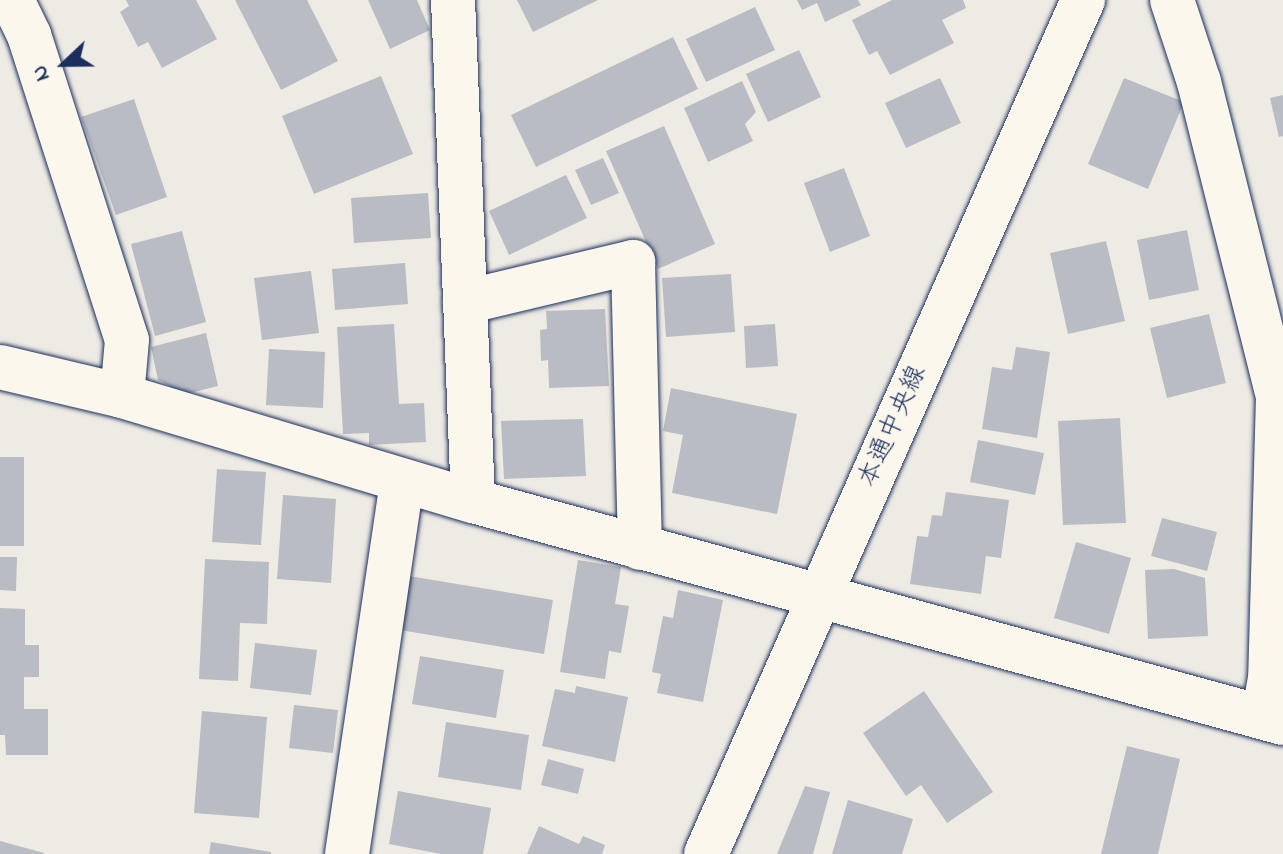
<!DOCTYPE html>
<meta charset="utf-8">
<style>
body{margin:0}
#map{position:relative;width:1283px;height:854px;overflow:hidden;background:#eeebe4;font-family:"Indie Flower","Klee One",sans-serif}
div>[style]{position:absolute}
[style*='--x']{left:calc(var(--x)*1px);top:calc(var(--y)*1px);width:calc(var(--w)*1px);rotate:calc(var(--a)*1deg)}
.building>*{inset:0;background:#b9bcc3}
.roads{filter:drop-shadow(0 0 2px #1b2f5e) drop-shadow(0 0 2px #1b2f5e)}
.minor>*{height:44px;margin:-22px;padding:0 22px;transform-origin:22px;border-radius:22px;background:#fbf7ec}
span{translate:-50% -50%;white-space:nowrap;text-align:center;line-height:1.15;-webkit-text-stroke:7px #fbf7ec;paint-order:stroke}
.street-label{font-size:26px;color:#1b2f5e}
.north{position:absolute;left:24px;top:24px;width:80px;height:80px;-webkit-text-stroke:6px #fbf7ec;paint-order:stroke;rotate:248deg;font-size:22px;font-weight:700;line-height:32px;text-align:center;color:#1b2f5e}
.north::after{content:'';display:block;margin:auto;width:28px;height:36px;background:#1b2f5e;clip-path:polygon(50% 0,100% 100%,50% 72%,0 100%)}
</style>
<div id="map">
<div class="building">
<div style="clip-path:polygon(126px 0,196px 0,217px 39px,162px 68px,148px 42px,138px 47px,120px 12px,129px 6px)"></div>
<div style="clip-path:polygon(235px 0,307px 0,338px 61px,281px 90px)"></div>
<div style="clip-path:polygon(368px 0,417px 0,430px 30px,390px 49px)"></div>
<div style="clip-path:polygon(517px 0,598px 0,533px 32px)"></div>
<div style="clip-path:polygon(797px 0,858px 0,861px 5px,825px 22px,817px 3px,802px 10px)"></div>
<div style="clip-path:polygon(892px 0,963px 0,966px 8px,942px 20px,954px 43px,890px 75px,877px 51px,869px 55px,852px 20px)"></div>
<div style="clip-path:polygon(755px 7px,775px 50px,706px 82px,686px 39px)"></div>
<div style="clip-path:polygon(673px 37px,698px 89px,536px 167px,511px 115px)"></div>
<div style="clip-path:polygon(799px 50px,821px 97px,768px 122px,746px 74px)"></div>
<div style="clip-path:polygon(381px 76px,413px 154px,314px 194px,282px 116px)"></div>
<div style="clip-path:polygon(940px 78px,961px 123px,906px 148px,885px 103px)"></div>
<div style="clip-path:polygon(1124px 78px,1184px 102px,1148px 189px,1088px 164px)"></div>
<div style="clip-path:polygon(742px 81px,756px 112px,745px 124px,753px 141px,708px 162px,684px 108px)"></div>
<div style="clip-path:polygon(1283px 95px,1283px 136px,1279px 137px,1270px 98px)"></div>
<div style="clip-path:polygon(134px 99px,167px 197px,116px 215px,81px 117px)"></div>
<div style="clip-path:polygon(664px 126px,715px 244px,658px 269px,606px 151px)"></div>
<div style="clip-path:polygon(603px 158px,619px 193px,591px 205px,575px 170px)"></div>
<div style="clip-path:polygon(844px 168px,870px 236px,830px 252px,804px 183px)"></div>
<div style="clip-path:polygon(566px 175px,587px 218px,509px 255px,489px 211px)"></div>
<div style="clip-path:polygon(428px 193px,431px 238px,354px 243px,351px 198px)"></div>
<div style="clip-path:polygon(1187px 230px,1199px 290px,1149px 300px,1137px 240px)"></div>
<div style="clip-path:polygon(182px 231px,206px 322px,155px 336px,131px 244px)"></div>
<div style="clip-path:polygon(1106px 241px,1125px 321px,1068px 334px,1050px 253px)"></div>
<div style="clip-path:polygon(405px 263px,408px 304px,335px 310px,332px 269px)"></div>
<div style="clip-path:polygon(311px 271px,319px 333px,262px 340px,254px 278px)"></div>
<div style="clip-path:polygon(731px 274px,735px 332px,666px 337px,662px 278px)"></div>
<div style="clip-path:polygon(605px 309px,609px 386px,549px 388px,548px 360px,541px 361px,540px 330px,547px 329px,546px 311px)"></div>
<div style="clip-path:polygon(1209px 314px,1226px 383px,1167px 398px,1150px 328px)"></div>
<div style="clip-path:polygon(394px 324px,399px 404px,424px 403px,426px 442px,369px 445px,369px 433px,343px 434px,337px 327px)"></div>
<div style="clip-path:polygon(775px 324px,778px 366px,746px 368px,744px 326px)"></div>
<div style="clip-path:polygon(206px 333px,218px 386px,186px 394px,158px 380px,151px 347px)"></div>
<div style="clip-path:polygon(1016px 347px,1050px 352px,1037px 438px,982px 429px,992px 367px,1012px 370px)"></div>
<div style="clip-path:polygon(269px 349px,325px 352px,323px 408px,266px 405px)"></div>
<div style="clip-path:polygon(671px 388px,797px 414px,777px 514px,672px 493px,683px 435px,663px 431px)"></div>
<div style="clip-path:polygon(1120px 418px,1126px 523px,1063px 525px,1058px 421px)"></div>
<div style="clip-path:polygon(583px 419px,586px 476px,504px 479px,501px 421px)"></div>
<div style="clip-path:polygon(978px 440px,1044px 453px,1035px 495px,970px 482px)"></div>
<div style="clip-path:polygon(0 457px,24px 457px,24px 546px,0 546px)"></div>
<div style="clip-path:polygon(217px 469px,266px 472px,261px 545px,212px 542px)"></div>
<div style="clip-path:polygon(946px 492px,1009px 500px,1001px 558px,986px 556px,981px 594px,910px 584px,917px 536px,928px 537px,932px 515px,942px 516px)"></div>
<div style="clip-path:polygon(283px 495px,336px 499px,331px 583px,277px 579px)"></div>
<div style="clip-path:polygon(1162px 518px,1217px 532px,1207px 571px,1151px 556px)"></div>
<div style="clip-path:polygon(1076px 542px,1131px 558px,1109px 634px,1054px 618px)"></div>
<div style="clip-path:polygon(0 557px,17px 557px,16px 591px,0 590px)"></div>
<div style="clip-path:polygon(205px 559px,269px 562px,267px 624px,240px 623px,238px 681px,199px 679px)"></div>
<div style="clip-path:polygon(578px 560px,621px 567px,615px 604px,629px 606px,621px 653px,609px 651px,605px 679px,560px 672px)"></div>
<div style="clip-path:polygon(1174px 569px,1205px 578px,1208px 636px,1148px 639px,1145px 570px)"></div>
<div style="clip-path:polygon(409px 576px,553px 600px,544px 654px,400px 630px)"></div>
<div style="clip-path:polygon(678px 590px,723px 600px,703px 702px,657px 693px,661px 674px,652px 672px,663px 616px,673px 618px)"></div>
<div style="clip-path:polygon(0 608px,25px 609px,25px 645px,39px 645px,39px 677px,24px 677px,24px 709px,48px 709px,48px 755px,6px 755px,5px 735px,0 735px)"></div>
<div style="clip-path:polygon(255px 643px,317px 650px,311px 695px,250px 688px)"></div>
<div style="clip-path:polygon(420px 656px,504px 670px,496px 718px,412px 704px)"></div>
<div style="clip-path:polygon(576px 686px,628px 697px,615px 762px,542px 746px,555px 689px,575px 693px)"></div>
<div style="clip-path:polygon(924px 691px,993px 792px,947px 823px,921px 785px,906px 796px,863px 733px)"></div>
<div style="clip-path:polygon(294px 705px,338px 710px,333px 753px,289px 748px)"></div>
<div style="clip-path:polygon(202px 711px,267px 717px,259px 818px,194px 813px)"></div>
<div style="clip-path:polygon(446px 722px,529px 735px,521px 790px,438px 777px)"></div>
<div style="clip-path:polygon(1127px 746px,1180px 759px,1158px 854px,1101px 854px)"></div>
<div style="clip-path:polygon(548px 759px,584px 769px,578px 794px,541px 785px)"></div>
<div style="clip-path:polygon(805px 786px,830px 792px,813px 854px,777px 854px)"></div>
<div style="clip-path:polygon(398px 791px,491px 808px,483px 854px,441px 854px,389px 844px)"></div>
<div style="clip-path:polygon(848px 800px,913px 819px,902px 854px,832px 854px)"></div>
<div style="clip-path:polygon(539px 826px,579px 844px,583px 836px,605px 845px,602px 854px,527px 854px)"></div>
<div style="clip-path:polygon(0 841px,44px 853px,44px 854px,0 854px)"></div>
<div style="clip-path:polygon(211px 842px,271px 852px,271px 854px,209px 854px)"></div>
</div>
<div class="roads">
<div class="minor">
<div style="--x:12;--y:0;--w:39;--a:64"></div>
<div style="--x:29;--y:35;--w:320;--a:72.2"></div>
<div style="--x:127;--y:340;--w:56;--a:95.1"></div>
<div style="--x:453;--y:0;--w:501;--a:87.71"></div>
<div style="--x:1172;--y:0;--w:86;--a:71.8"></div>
<div style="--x:1199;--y:82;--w:325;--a:75.9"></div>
<div style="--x:1278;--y:397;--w:281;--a:91.6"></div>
<div style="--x:1270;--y:678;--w:40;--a:100"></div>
<div style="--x:465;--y:302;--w:173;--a:-13.4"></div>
<div style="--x:633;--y:262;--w:286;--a:88.6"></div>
<div style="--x:0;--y:367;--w:125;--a:13.4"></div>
<div style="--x:122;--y:396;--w:366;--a:16.7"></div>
<div style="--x:473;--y:501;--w:840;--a:15.33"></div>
<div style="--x:347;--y:854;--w:377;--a:-81.6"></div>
<div style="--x:706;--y:854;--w:934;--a:-66.18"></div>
</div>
</div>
<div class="street-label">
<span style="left:894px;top:427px;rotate:-66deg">本通中央線</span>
</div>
<div class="north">N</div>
</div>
